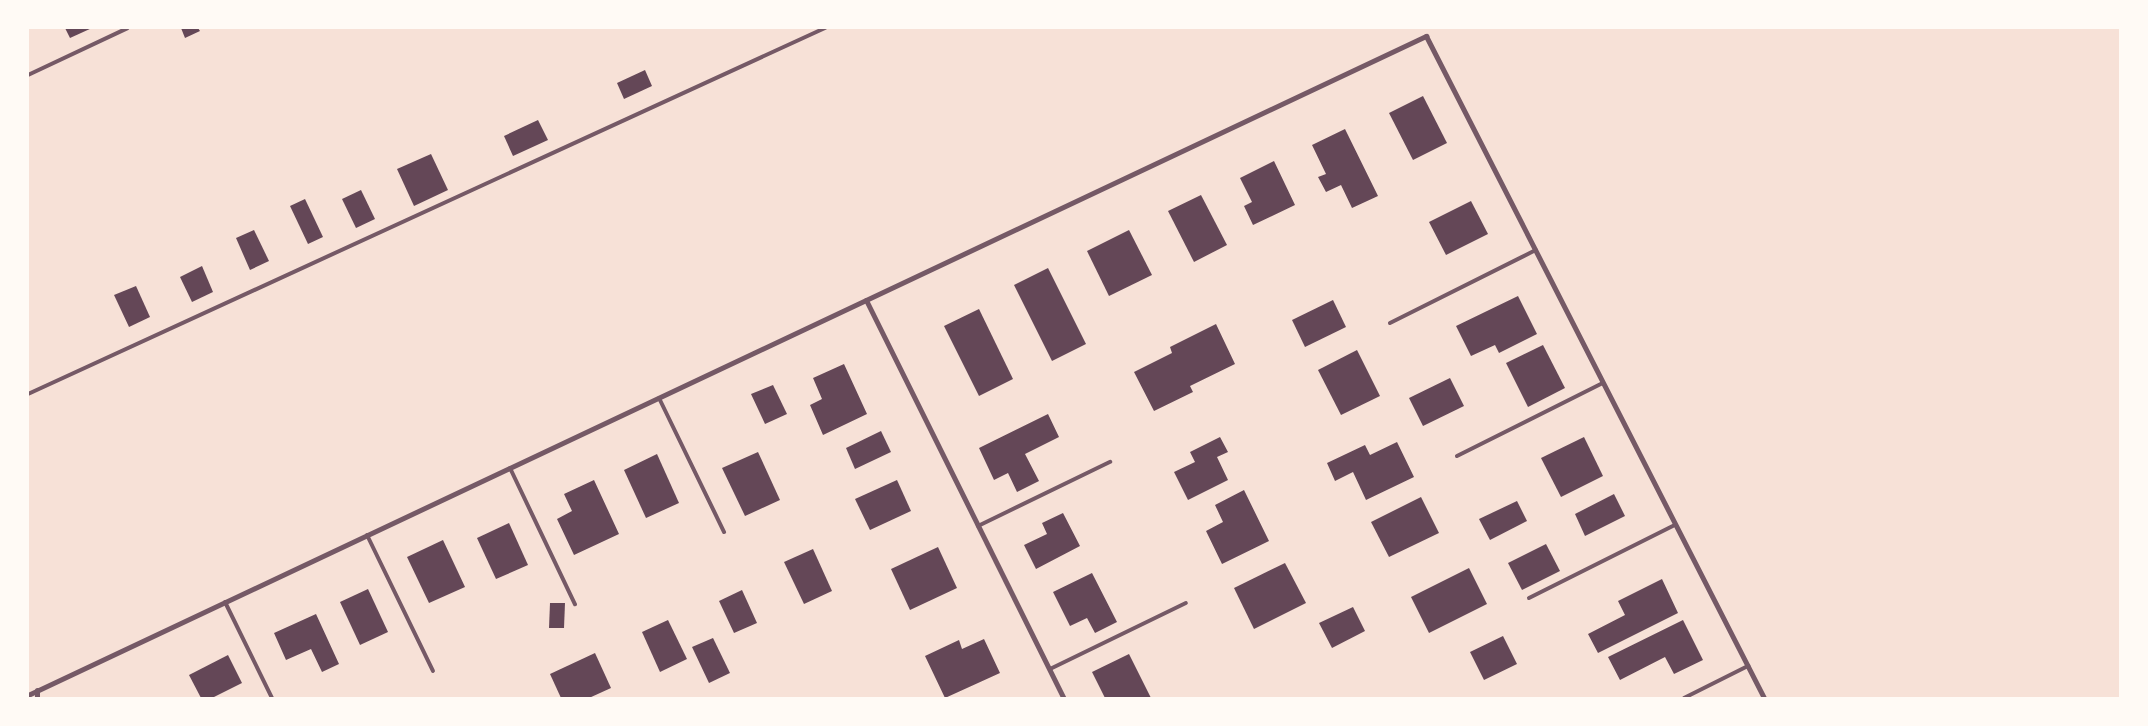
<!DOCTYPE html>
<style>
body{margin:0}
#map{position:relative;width:2148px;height:726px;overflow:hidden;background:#f7e1d7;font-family:"Nunito Sans",sans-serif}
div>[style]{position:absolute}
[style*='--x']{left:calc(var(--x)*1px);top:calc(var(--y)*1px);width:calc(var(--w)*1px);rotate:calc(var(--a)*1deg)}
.building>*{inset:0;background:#644757}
.service>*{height:4px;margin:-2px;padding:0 2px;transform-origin:2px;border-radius:2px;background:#755966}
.minor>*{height:5px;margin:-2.5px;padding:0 2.5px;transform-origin:2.5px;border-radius:2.5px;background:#755966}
span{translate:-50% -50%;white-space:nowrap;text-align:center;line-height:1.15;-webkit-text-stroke:4px #fffaf5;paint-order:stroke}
.frame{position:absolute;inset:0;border:29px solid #fffaf5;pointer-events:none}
</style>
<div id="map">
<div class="building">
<div style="clip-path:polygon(65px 28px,92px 28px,70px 38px)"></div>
<div style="clip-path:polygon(181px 28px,198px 28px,200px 31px,185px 38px)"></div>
<div style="clip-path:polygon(645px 70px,652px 86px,624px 99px,617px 83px)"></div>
<div style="clip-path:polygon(1423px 96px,1447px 143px,1413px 160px,1389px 113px)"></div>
<div style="clip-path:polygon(538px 120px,548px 140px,513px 156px,504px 136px)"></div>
<div style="clip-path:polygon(1345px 129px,1378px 196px,1352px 208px,1341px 185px,1326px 192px,1318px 177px,1326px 174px,1312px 145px)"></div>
<div style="clip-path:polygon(431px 154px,448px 190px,414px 206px,397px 169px)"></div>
<div style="clip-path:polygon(1274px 161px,1295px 205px,1253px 225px,1244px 206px,1252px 202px,1240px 178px)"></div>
<div style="clip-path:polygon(361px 190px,375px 219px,356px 228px,342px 199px)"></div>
<div style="clip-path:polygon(1201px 195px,1227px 245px,1194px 262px,1168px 211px)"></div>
<div style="clip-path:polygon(305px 199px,323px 237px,308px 244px,290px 206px)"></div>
<div style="clip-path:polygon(1471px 201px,1488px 234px,1446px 255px,1429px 222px)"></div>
<div style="clip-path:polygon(254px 230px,269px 261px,250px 270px,236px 238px)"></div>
<div style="clip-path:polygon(1129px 230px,1152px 275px,1109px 296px,1087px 251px)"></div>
<div style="clip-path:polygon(202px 266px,213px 292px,192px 302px,180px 277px)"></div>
<div style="clip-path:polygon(1048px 268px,1086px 344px,1052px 361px,1014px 285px)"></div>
<div style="clip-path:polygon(136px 286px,150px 317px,129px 327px,114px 295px)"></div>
<div style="clip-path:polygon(1518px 296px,1537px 334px,1499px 353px,1495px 345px,1471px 356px,1456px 326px)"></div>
<div style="clip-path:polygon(1333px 300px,1346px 327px,1305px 347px,1292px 320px)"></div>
<div style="clip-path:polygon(979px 309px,1013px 379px,979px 396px,944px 326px)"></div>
<div style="clip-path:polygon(1216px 324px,1235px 364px,1190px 386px,1193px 392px,1154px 411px,1134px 372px,1172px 353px,1170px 347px)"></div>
<div style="clip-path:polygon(1543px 345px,1565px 388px,1528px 407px,1506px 363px)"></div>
<div style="clip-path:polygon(1357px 350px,1380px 396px,1341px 415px,1318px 370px)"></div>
<div style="clip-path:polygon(844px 364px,867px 414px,823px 435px,810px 405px,822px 399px,813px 378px)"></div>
<div style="clip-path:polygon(1450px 378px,1464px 406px,1423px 426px,1409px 398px)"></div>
<div style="clip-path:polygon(773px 385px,787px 414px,765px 424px,751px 394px)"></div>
<div style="clip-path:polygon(1048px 414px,1059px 437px,1025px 454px,1039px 481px,1017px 492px,1008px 473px,994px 480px,979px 448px)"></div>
<div style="clip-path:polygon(881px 431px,891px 452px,855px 469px,846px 448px)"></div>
<div style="clip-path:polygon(1220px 437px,1228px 452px,1217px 457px,1228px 480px,1188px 500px,1174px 472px,1195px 462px,1190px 452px)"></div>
<div style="clip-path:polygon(1584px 437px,1603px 476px,1561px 497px,1541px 458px)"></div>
<div style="clip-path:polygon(1397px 442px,1414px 477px,1366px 500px,1353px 472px,1335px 481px,1327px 463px,1365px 445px,1370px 455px)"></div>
<div style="clip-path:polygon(758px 452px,780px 500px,745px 516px,722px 468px)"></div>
<div style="clip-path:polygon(657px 454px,679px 503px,646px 518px,624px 470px)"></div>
<div style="clip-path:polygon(594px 480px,619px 534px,574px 555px,557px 519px,572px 511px,564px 494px)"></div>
<div style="clip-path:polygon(897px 480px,911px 511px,870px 530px,855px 499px)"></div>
<div style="clip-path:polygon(1244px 490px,1269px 541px,1222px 564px,1206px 531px,1223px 522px,1215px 505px)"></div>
<div style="clip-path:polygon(1614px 494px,1625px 516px,1585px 536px,1575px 514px)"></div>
<div style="clip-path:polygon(1421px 497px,1439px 533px,1389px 557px,1371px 522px)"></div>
<div style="clip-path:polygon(1517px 501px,1527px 521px,1490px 540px,1479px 519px)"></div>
<div style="clip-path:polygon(1063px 513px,1080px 546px,1036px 569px,1024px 545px,1047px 534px,1042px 523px)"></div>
<div style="clip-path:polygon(509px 523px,528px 565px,496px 579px,477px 538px)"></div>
<div style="clip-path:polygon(443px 540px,465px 587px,429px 603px,407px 557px)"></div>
<div style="clip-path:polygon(1546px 544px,1560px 571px,1522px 590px,1508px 563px)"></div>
<div style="clip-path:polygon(938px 547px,957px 588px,910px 610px,891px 569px)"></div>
<div style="clip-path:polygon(813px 549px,832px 591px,804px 604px,784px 562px)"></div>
<div style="clip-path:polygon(1285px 563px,1306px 603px,1254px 629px,1234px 588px)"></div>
<div style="clip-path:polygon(1469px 568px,1487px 604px,1429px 633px,1411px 597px)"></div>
<div style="clip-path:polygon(1092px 573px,1117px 622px,1095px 633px,1087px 618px,1070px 626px,1053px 592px)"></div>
<div style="clip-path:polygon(1662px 579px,1678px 613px,1598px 653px,1588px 634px,1625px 615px,1618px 601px)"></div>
<div style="clip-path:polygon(368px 589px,388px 632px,360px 645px,340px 602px)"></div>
<div style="clip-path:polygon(742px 590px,757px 623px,734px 633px,719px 601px)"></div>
<div style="clip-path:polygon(550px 603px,565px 603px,564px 628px,549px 628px)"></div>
<div style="clip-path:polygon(1353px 607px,1365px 631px,1332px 648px,1319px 623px)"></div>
<div style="clip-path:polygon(316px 614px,339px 664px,322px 672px,311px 649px,286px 660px,274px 633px)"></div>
<div style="clip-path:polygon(668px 620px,687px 659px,660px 672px,642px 632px)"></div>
<div style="clip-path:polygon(1683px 620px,1703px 660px,1674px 674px,1665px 657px,1620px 680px,1608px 657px)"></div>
<div style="clip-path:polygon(1503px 636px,1517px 664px,1484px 680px,1470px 652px)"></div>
<div style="clip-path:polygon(713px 638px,730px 673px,709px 683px,692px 647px)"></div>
<div style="clip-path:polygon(984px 639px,1000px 673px,945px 698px,925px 656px,959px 640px,962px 649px)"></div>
<div style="clip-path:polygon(595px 653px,611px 688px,589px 698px,561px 698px,550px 674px)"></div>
<div style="clip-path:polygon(1129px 654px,1151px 698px,1105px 698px,1092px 672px)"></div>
<div style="clip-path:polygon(228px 655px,242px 683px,212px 698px,201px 698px,189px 675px)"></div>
</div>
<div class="service">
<div style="--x:28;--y:75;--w:110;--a:-25.2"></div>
<div style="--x:1390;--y:323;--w:163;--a:-26.6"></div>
<div style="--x:28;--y:394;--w:877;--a:-24.67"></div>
<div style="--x:659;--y:398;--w:149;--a:64.1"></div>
<div style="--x:1457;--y:456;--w:163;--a:-26.6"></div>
<div style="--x:510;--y:468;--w:151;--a:64.5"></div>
<div style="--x:978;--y:526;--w:147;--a:-25.9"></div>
<div style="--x:367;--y:535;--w:151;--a:64.1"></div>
<div style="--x:1529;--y:598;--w:163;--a:-26.6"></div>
<div style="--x:225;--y:602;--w:107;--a:63.9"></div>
<div style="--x:1050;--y:669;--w:151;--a:-25.9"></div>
<div style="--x:1684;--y:698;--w:72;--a:-26.6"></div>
</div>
<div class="minor">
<div style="--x:866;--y:300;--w:445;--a:63.6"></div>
<div style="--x:28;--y:695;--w:1546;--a:-25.24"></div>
<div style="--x:1426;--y:36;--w:743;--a:62.95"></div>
<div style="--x:37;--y:698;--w:8;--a:-90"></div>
</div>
<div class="frame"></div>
</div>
